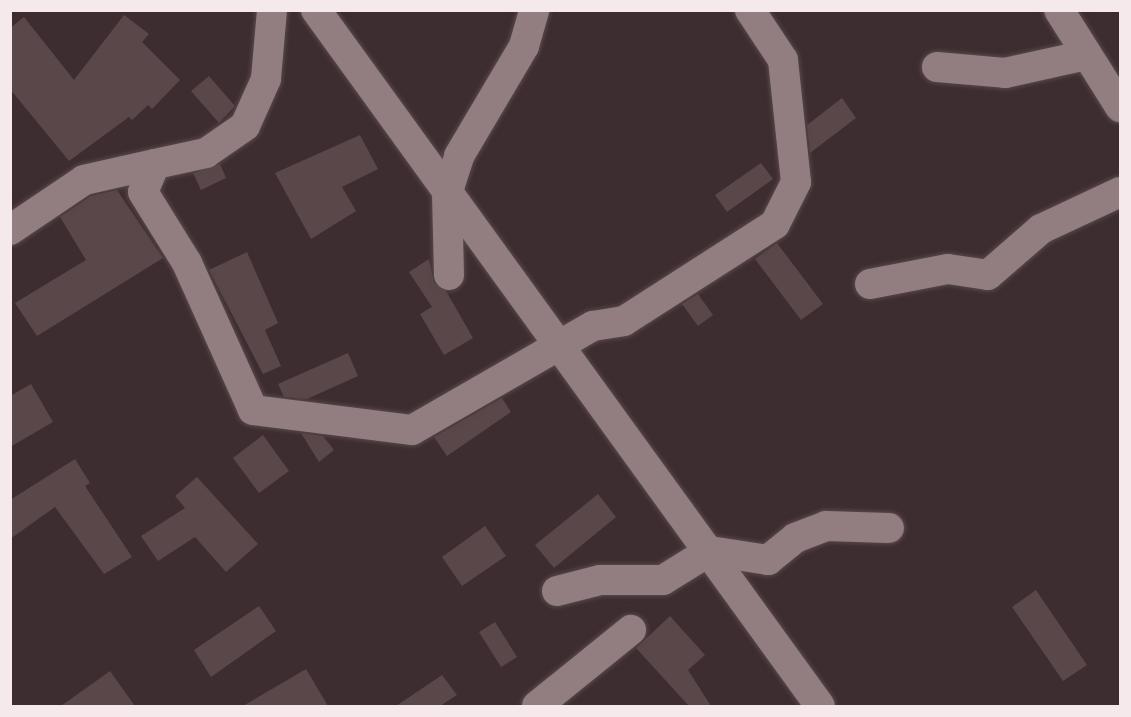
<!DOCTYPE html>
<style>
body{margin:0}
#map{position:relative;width:1131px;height:717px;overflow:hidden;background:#3e2d30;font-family:"Alegreya Sans",sans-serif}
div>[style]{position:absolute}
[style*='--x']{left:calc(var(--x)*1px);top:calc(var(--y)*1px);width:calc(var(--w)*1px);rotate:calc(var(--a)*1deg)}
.building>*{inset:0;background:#59474a}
.roads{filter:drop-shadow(0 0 2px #57494b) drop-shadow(0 0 2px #57494b)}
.minor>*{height:30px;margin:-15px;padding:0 15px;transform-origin:15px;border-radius:15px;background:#927e80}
span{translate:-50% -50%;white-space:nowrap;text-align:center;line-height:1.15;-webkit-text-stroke:4.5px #342426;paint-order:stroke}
.frame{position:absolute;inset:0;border:12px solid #f5e9eb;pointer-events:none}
</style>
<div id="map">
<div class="building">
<div style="clip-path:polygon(124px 15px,149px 34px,142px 42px,180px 80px,152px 109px,148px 105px,132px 120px,129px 117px,69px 161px,10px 89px,10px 28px,24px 17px,74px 80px)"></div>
<div style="clip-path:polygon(209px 76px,235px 106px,219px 123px,191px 91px)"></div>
<div style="clip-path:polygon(842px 98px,856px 118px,810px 153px,807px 125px)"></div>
<div style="clip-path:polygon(360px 135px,378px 169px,342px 187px,356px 211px,311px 239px,275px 173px)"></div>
<div style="clip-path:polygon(761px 163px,773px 179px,727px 212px,715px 195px)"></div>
<div style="clip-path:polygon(220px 164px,226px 178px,201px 190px,193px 173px)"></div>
<div style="clip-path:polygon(117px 190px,163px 258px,37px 336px,15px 303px,86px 260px,60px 217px,91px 196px)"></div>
<div style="clip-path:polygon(777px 243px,823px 304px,801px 320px,755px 259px)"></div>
<div style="clip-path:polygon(247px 252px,278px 323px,265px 330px,281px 366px,263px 374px,209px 270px)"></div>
<div style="clip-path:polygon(429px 259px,434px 283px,446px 291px,473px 338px,444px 355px,420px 314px,432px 307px,409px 272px)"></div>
<div style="clip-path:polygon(698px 294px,713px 315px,698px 326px,682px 304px)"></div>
<div style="clip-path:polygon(348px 353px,358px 376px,307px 399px,284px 397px,278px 384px)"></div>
<div style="clip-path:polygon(31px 384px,53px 422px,10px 447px,10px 396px)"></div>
<div style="clip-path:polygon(502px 398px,511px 412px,447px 456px,434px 437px)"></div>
<div style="clip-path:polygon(301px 433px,323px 436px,334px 450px,319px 462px)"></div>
<div style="clip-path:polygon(263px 435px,289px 471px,259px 493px,233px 458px)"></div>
<div style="clip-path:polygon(75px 459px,90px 483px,85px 486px,132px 557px,104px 574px,55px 507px,10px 539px,10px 500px)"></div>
<div style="clip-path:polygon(197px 477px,258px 544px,226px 572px,195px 537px,158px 561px,141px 536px,185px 508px,175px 496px)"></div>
<div style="clip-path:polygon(598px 494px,616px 517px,554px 568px,535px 545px)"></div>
<div style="clip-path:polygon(485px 526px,506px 556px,462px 586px,442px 557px)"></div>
<div style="clip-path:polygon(1036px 590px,1087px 665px,1063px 681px,1012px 607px)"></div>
<div style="clip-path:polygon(259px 606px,276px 631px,211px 677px,194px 650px)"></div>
<div style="clip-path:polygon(670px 616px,705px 655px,688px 670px,711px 706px,689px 706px,636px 648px)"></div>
<div style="clip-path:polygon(495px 622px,517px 657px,501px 667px,479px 632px)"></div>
<div style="clip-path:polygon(306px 669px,328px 706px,243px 706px)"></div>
<div style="clip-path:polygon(110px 671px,135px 706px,61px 706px)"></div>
<div style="clip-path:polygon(442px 675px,457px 695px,440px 706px,396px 706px)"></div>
</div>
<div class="roads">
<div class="minor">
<div style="--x:272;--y:10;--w:69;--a:95"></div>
<div style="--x:266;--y:79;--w:51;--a:114.1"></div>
<div style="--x:245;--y:126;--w:47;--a:145.3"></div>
<div style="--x:206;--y:153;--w:52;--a:167.8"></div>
<div style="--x:155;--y:164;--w:30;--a:113"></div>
<div style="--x:143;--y:192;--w:84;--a:58.2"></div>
<div style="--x:187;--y:263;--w:161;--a:65.8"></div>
<div style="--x:253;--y:410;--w:160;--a:7.2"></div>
<div style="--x:412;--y:430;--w:209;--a:-29.9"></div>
<div style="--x:593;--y:326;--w:31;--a:-9"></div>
<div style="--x:624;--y:321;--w:179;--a:-32.7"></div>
<div style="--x:775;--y:224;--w:47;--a:-63.4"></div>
<div style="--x:796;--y:182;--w:123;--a:-96.1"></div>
<div style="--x:783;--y:60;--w:60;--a:-123.4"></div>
<div style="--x:316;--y:10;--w:859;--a:54.09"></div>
<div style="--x:1059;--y:10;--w:115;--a:57.8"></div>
<div style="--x:937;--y:67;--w:68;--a:5"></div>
<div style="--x:1005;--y:73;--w:84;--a:-12.4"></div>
<div style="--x:10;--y:230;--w:89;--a:-34"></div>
<div style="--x:84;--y:180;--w:73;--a:-12.7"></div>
<div style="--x:449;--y:275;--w:81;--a:-91.4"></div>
<div style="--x:447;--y:194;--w:40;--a:-72"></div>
<div style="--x:459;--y:156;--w:128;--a:-59.4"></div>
<div style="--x:524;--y:46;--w:37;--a:-74"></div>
<div style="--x:870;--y:284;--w:79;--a:-10.9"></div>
<div style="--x:948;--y:269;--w:40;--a:8.5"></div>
<div style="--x:988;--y:275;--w:70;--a:-41"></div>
<div style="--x:1041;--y:229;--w:87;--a:-25.1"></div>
<div style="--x:557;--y:591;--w:44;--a:-14.3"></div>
<div style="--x:600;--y:580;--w:63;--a:0"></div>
<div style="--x:663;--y:580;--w:55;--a:-31.7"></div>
<div style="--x:710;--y:551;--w:59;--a:8.8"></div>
<div style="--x:768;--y:560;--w:35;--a:-39"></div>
<div style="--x:795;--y:538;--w:33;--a:-21"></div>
<div style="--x:826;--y:526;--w:63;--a:1.8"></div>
<div style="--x:537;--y:706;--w:121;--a:-39"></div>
</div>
</div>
<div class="frame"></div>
</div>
